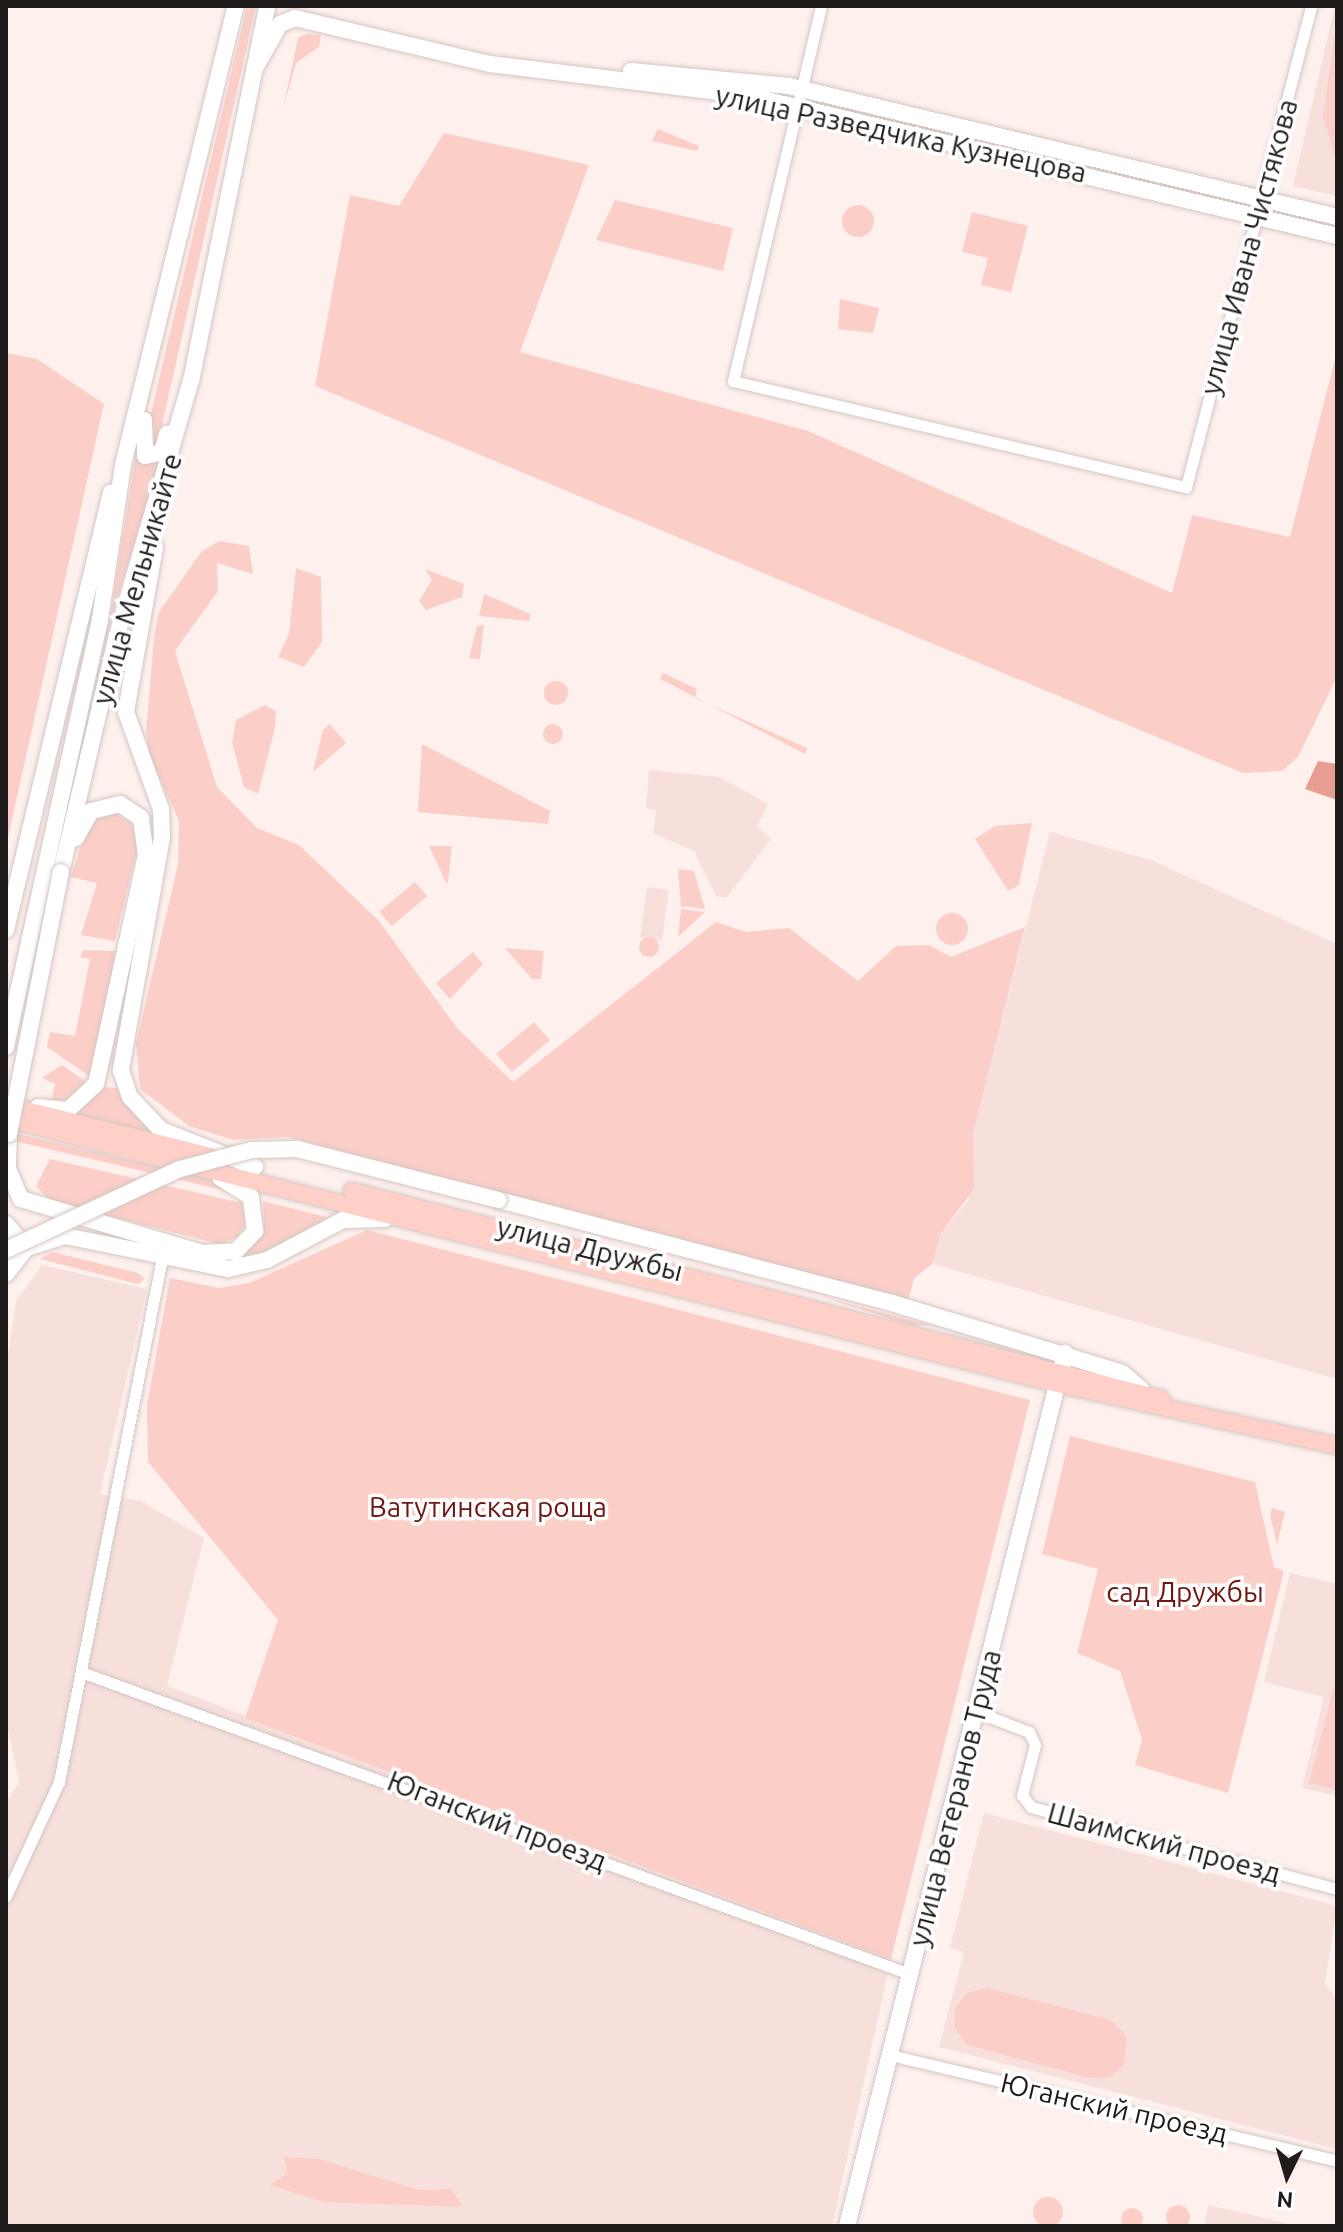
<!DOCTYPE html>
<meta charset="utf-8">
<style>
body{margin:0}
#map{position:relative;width:1343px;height:2232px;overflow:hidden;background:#fef0ed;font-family:Ubuntu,sans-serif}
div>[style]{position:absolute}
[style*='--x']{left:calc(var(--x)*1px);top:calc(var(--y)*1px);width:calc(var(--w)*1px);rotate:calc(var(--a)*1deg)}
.built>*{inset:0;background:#f7e0dc}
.green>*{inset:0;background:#fbcfc8}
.round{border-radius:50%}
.water>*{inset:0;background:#e89d91}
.roads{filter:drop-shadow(0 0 2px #d4c6c3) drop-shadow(0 0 2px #d4c6c3)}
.street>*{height:11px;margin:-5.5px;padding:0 5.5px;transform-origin:5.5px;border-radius:5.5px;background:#fff}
.secondary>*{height:16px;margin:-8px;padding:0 8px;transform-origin:8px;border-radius:8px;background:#fff}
.primary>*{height:16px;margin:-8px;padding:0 8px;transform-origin:8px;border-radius:8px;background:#fed0c8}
.bridges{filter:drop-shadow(0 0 2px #d4c6c3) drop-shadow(0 0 2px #d4c6c3)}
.secondary-bridge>*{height:16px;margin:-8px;padding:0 8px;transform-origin:8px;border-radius:8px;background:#fff}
span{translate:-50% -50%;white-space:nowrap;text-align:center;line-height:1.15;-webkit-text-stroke:7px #fff;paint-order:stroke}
.street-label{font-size:28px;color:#201b1b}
.park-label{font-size:28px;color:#6f1710}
.frame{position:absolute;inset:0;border:8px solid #201b1b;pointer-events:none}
.north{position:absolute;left:1247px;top:2136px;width:80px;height:80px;-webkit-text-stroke:6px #fff;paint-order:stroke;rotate:185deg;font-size:22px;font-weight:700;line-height:32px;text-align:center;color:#201b1b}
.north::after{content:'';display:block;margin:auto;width:28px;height:36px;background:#201b1b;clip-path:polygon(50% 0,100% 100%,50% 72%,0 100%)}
</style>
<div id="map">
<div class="built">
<div style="clip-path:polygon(1335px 6px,1337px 6px,1337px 196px,1293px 186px)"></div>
<div style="clip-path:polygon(649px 770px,719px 777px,768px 804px,757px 826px,771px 839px,726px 898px,716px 896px,694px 851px,653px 833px,656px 810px,646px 808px)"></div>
<div style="clip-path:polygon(1050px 832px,1151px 860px,1337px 944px,1337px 1379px,932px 1264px,941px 1233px,969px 1200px,973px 1134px)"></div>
<div style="clip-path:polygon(647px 887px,669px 890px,662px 941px,640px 938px)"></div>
<div style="clip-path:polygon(42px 1265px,147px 1289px,100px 1494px,141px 1501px,204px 1538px,167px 1686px,891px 1959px,832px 2226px,6px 2226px,6px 1803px,19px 1782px,6px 1720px,6px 1367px,16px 1301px)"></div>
<div style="clip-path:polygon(1290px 1573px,1337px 1584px,1337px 1796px,1302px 1788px,1324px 1697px,1264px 1682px)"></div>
<div style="clip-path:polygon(984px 1813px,1337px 1906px,1325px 1984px,1337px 2000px,1337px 2149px,939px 2047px,964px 1952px,950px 1948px)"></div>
<div style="clip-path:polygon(1208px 2205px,1235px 2211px,1298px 2226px,1204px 2226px)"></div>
</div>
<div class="green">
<div style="clip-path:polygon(247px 6px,256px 6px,157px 448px,144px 443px)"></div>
<div style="clip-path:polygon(1337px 19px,1337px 163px,1323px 117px)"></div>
<div style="clip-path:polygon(306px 34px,321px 35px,319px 47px,296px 63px,283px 109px,298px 38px)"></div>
<div style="clip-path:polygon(823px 105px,1018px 146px,1233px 197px,1231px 203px,1043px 161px)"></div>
<div style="clip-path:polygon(658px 129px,699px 146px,697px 151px,652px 141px)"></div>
<div style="clip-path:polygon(444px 133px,589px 165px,520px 352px,808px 431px,1172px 593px,1192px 515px,1290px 537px,1337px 351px,1337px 677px,1298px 757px,1282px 771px,1243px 773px,315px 386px,350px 195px,399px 206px)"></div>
<div style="clip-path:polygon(615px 200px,733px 228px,723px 271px,596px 240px)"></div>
<div class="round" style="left:842px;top:205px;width:32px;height:32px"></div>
<div style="clip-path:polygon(972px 212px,1028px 226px,1011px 292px,981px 285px,988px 258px,962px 252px)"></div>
<div style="clip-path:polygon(840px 299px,879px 308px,873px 333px,838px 329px)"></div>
<div style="clip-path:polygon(6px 353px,37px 359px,104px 404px,6px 847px)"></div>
<div style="clip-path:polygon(135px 459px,159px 464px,109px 625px)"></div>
<div style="clip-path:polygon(219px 541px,249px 546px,253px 574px,217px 563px,218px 591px,175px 651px,217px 787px,257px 828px,299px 845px,379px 921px,457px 1028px,513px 1082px,716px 922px,746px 932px,789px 928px,858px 981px,896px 946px,929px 945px,951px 957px,1025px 927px,973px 1134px,974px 1189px,941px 1233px,932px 1264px,914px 1278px,908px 1302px,289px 1137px,233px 1140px,189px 1126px,140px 1089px,136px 1044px,178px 864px,179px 821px,150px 757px,146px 732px,154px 637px,159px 612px,201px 552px)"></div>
<div style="clip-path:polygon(296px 568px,321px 577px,322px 642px,304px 667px,278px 657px,289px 634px)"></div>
<div style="clip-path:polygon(425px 569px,464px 584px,462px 597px,426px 610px,419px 601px,432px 580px)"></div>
<div style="clip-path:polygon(484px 594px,530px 614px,529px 621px,479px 616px)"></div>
<div style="clip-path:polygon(484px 625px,480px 659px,469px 658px,477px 626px)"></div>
<div style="clip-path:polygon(663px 673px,697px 689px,695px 698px,807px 748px,805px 754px,660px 679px)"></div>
<div class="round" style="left:544px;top:681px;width:24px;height:24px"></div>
<div style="clip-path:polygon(265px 705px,276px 711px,275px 728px,258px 794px,244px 787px,232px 743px,236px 720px)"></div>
<div class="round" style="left:543px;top:724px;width:20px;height:20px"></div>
<div style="clip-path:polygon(330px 724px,346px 743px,313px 772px,323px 730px)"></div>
<div style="clip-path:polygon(422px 744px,550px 811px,548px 824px,418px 812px)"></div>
<div style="clip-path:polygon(110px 810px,136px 826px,139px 842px,115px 941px,81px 935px,97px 883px,71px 877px,89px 819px)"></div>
<div style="clip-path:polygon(1032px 823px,1019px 885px,1008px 891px,975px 839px,995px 826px)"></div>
<div style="clip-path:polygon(429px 846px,452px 846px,448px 883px,446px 883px)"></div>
<div style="clip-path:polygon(678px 869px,694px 871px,705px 909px,681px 906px)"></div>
<div style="clip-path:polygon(415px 882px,427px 896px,392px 926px,379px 912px)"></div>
<div style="clip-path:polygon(681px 909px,705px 912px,678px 937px)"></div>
<div class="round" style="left:936px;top:913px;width:32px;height:32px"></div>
<div class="round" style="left:639px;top:937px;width:20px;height:20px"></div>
<div style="clip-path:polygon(505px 948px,544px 951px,541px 979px,532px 979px)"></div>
<div style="clip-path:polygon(83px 950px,115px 951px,116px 960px,92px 1078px,47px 1047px,50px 1032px,75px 1036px,90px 959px,80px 957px)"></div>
<div style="clip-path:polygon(473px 952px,483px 964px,450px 999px,436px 983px)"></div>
<div style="clip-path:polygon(534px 1022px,550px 1040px,512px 1072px,496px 1054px)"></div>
<div style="clip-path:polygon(62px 1065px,89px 1084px,73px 1100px,31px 1101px,52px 1099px,55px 1084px,42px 1078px)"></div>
<div style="clip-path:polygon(102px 1087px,120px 1088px,138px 1117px,161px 1136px,70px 1114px)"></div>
<div style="clip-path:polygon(6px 1131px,222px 1182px,244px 1195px,6px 1139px)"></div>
<div style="clip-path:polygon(50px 1159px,242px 1203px,245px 1224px,238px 1237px,219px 1244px,50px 1201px,36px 1186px)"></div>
<div style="clip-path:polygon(263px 1201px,331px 1218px,266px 1254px,236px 1260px,264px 1227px)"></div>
<div style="clip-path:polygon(367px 1230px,1030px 1400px,891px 1959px,245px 1718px,278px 1620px,148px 1462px,147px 1404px,170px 1278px,219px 1288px,249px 1283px)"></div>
<div style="clip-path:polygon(52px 1252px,138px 1273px,145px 1279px,138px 1284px,40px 1259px)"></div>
<div style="clip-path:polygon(819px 1296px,933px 1326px,911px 1325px)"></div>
<div style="clip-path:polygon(1070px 1436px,1255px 1482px,1274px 1567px,1284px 1571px,1228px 1793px,1135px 1765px,1142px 1740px,1120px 1671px,1077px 1653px,1098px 1569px,1042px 1554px)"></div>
<div style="clip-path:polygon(1272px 1508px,1285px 1512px,1277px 1545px,1270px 1515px)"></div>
<div style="clip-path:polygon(1337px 1674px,1337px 1790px,1309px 1783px)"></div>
<div style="clip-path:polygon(987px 1988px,1111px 2020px,1127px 2037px,1124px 2065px,1110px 2077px,1090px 2078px,967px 2045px,955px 2028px,955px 2008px,967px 1993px)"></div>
<div style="clip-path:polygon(284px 2157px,319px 2159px,419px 2190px,451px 2189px,463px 2207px,324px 2202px,270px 2185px,288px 2173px)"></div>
<div class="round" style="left:1033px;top:2197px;width:30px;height:30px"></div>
<div class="round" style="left:1166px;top:2205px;width:24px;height:24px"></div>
<div class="round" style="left:1121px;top:2208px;width:22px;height:22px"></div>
</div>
<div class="water">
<div style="clip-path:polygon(1318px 761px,1337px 764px,1337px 800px,1305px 789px)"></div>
</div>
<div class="roads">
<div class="street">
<div style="--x:821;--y:6;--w:385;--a:103.2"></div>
<div style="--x:733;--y:381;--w:465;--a:13.2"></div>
<div style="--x:1186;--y:487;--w:497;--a:-75.4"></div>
<div style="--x:81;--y:1672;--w:882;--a:20.02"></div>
<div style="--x:977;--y:1712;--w:56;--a:21"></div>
<div style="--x:1029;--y:1732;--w:14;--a:65"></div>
<div style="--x:1035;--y:1745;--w:52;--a:104.6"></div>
<div style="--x:1022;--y:1795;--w:15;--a:53"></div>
<div style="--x:1031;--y:1807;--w:317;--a:15"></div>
<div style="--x:6;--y:1896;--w:126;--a:-65.1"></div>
<div style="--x:59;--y:1782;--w:534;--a:-78.88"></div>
<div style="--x:890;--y:2055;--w:459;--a:13.3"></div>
</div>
<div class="secondary">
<div style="--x:254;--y:70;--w:53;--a:-60.5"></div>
<div style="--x:280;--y:24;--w:16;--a:-22"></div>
<div style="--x:295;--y:18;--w:200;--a:13.3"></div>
<div style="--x:490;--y:64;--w:262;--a:7"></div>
<div style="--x:750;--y:96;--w:603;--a:13.41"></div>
<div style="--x:631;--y:71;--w:159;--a:5.4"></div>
<div style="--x:789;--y:86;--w:563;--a:13.44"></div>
<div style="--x:144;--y:420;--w:36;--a:88"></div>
<div style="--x:145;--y:456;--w:17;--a:-13"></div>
<div style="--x:162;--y:452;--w:19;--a:-74"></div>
<div style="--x:155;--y:547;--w:168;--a:100"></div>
<div style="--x:126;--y:712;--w:103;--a:70.2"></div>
<div style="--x:161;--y:809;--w:28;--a:88"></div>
<div style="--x:162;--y:837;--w:237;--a:100"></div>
<div style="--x:121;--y:1070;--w:28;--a:72"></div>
<div style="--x:130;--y:1097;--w:45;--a:46.8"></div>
<div style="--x:161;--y:1130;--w:101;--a:21.5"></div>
<div style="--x:61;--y:872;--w:244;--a:-76.7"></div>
<div style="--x:117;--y:635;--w:265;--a:-73.8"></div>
<div style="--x:191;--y:381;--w:383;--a:-78.5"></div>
<div style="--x:6;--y:930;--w:450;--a:-76.5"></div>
<div style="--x:6;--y:1047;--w:438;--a:-77.6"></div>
<div style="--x:100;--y:619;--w:156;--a:-81.5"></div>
<div style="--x:123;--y:465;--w:473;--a:-76.2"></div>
<div style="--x:38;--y:1107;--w:30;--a:6"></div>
<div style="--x:68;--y:1110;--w:38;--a:-43"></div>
<div style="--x:96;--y:1084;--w:234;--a:-77.7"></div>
<div style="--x:146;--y:855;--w:37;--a:-98"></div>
<div style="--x:141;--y:818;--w:25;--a:-146"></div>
<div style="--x:120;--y:804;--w:30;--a:166"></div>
<div style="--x:91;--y:811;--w:31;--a:119"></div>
<div style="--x:9;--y:1134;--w:35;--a:92"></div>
<div style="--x:8;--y:1169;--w:33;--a:67"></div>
<div style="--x:21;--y:1199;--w:189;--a:16.6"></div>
<div style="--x:202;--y:1253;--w:34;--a:-3"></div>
<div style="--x:236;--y:1251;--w:28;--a:-46"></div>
<div style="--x:255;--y:1231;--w:34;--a:-97"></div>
<div style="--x:251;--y:1197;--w:36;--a:-148"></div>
<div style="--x:499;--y:1200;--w:406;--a:14.7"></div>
<div style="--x:892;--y:1303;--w:240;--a:16.9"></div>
<div style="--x:1122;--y:1373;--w:25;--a:40"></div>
<div style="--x:6;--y:1224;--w:16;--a:50"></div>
<div style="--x:16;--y:1236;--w:21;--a:95"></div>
<div style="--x:6;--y:1274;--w:33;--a:-52"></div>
<div style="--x:26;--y:1248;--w:41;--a:-17.1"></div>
<div style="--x:65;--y:1236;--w:166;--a:11.4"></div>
<div style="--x:228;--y:1269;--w:40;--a:-13"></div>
<div style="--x:267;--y:1260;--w:86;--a:-27.8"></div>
<div style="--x:343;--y:1220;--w:42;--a:-1.4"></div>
<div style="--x:847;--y:2226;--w:900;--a:-75.98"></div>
</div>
<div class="primary">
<div style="--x:6;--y:1105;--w:210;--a:14"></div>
<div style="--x:6;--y:1119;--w:1085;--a:14.14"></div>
<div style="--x:1058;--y:1384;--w:286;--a:12.5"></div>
<div style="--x:352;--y:1191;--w:836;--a:14.4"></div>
</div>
</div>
<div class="bridges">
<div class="secondary-bridge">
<div style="--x:9;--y:1134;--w:267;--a:-78.8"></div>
<div style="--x:6;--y:1250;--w:192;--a:-25"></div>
<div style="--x:180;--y:1169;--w:74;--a:-14.8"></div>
<div style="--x:252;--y:1150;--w:45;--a:-1.3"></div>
<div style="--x:297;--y:1149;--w:208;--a:14.2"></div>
</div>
</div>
<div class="street-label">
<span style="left:901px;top:134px;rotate:12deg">улица Разведчика Кузнецова</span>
<span style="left:1249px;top:247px;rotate:-75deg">улица Ивана Чистякова</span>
<span style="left:137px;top:579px;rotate:-74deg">улица Мельникайте</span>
<span style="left:590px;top:1249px;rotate:14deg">улица Дружбы</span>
<span style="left:955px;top:1798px;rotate:-76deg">улица Ветеранов Труда</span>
<span style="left:497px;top:1821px;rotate:21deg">Юганский проезд</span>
<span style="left:1164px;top:1843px;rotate:15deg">Шаимский проезд</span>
<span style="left:1114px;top:2108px;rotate:13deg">Юганский проезд</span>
</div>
<div class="park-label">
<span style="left:488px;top:1507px">Ватутинская роща</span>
<span style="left:1185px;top:1592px">сад Дружбы</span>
</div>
<div class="frame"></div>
<div class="north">N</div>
</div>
